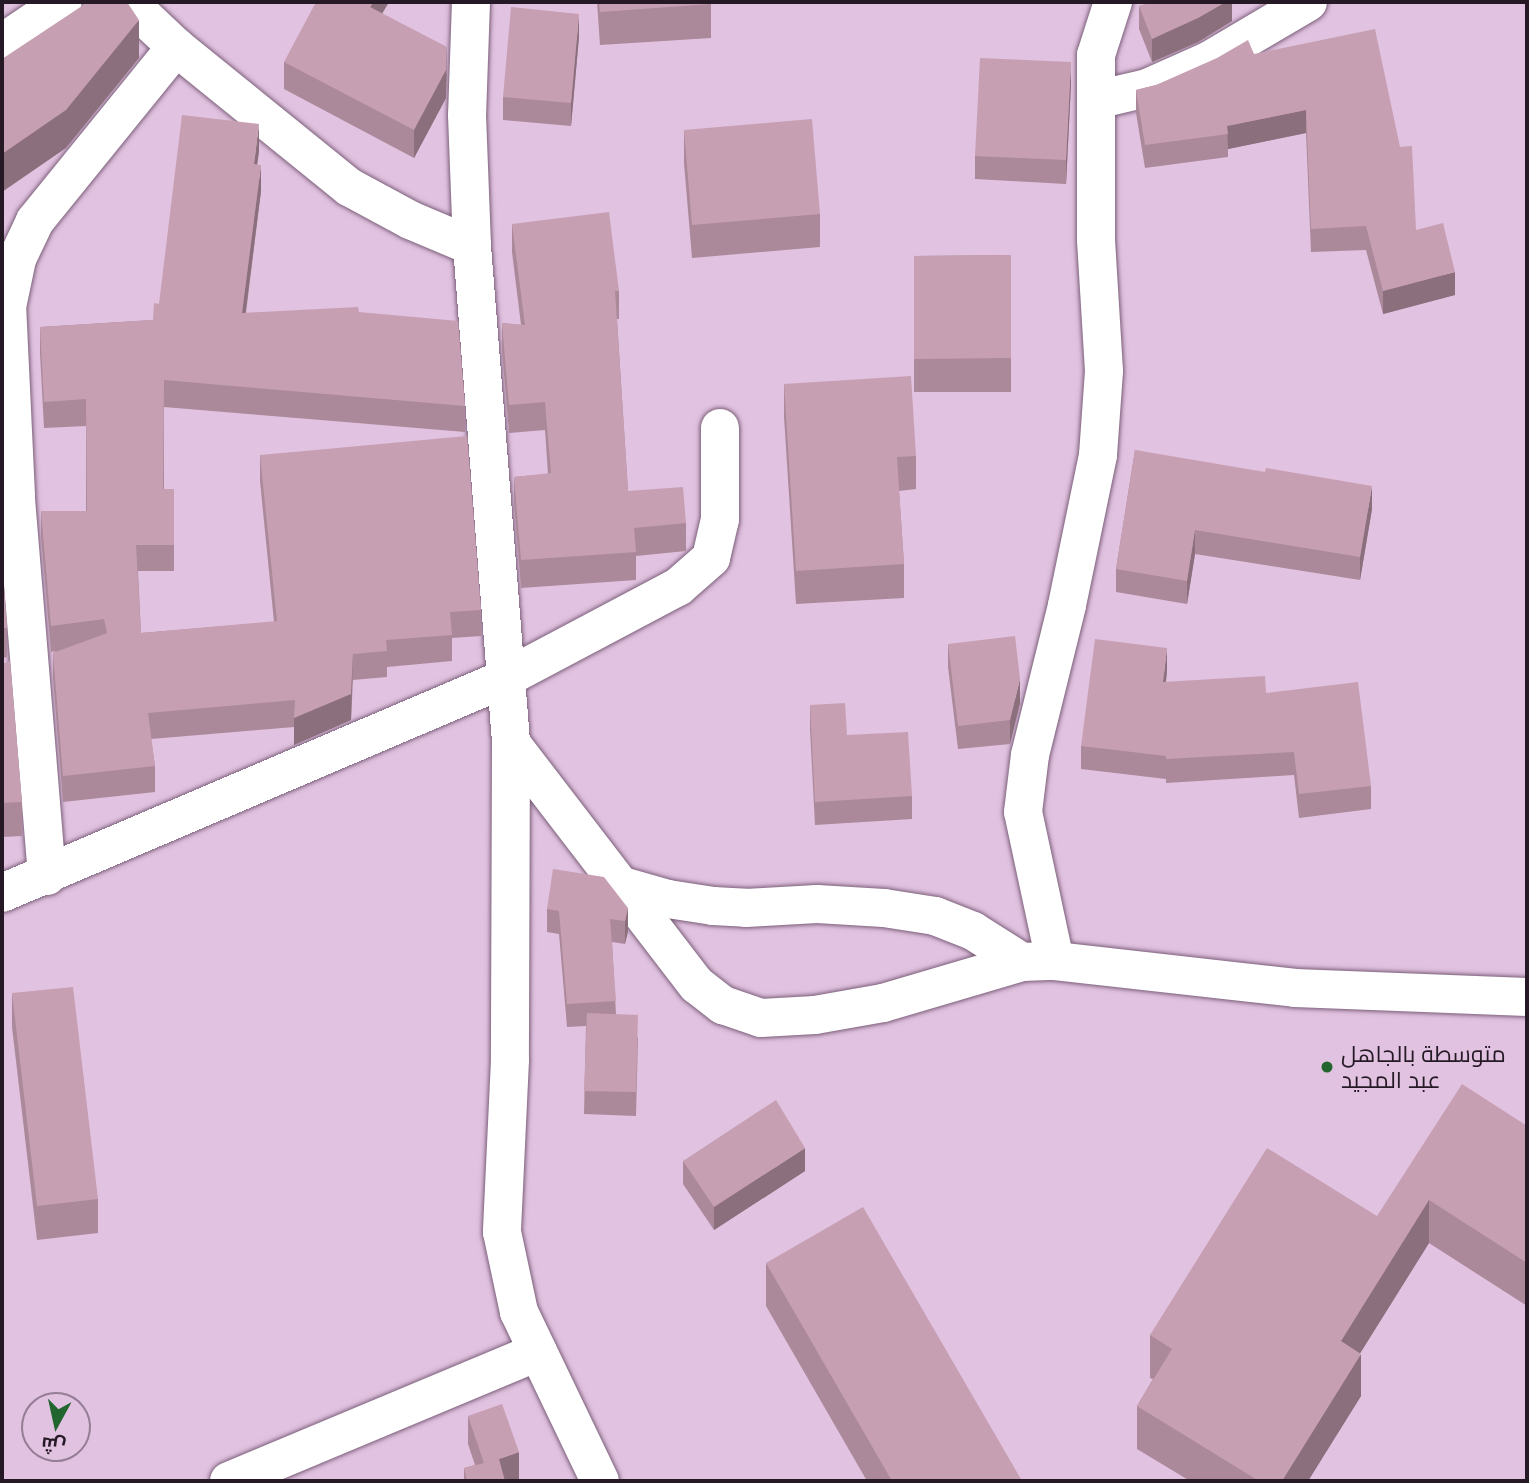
<!DOCTYPE html>
<meta charset="utf-8">
<style>
body{margin:0}
#map{position:relative;width:1529px;height:1483px;overflow:hidden;background:#e1c2e0;font-family:Lora,Cairo,serif}
div>[style]{position:absolute}
[style*='--x']{left:calc(var(--x)*1px);top:calc(var(--y)*1px);width:calc(var(--w)*1px);rotate:calc(var(--a)*1deg)}
.roads{filter:drop-shadow(0 0 2px #7b5f7a) drop-shadow(0 0 2px #7b5f7a)}
.minor>*{height:38px;margin:-19px;padding:0 19px;transform-origin:19px;border-radius:19px;background:#fff}
.wall>*{inset:0;background:#ab899a}
.shaded-wall>*{inset:0;background:#8b6f7d}
.building>*{inset:0;background:#c79fb3}
.dots>*{width:19px;height:19px;translate:-50% -50%;box-sizing:border-box;border:4px solid #e1c2e0;border-radius:50%}
span{translate:-50% -50%;white-space:nowrap;text-align:center;line-height:1.15;-webkit-text-stroke:5px #e1c2e0;paint-order:stroke}
.poi-label{font-size:23px;color:#241924}
.left{translate:0 -50%;text-align:left}
.frame{position:absolute;inset:0;border:4px solid #241924;pointer-events:none}
.north{position:absolute;left:21px;top:1392px;width:70px;height:70px;box-sizing:border-box;background:#e1c2e0;border:2px solid #957e95;border-radius:50%;rotate:188deg;font-size:19px;font-weight:700;line-height:28px;text-align:center;color:#241924}
.north::after{content:'';display:block;margin:auto;width:24px;height:32px;background:#23652f;clip-path:polygon(50% 0,100% 100%,50% 72%,0 100%)}
</style>
<div id="map">
<div class="roads">
<div class="minor">
<div style="--x:123;--y:2;--w:19;--a:32"></div>
<div style="--x:139;--y:12;--w:51;--a:43.4"></div>
<div style="--x:176;--y:47;--w:223;--a:39"></div>
<div style="--x:349;--y:187;--w:69;--a:28.4"></div>
<div style="--x:410;--y:220;--w:67;--a:22.8"></div>
<div style="--x:471;--y:2;--w:113;--a:92"></div>
<div style="--x:467;--y:115;--w:131;--a:87.8"></div>
<div style="--x:472;--y:246;--w:499;--a:85.5"></div>
<div style="--x:511;--y:743;--w:317;--a:90.2"></div>
<div style="--x:510;--y:1060;--w:172;--a:92.7"></div>
<div style="--x:502;--y:1232;--w:82;--a:78"></div>
<div style="--x:519;--y:1312;--w:187;--a:64.4"></div>
<div style="--x:2;--y:43;--w:73;--a:-33.9"></div>
<div style="--x:1096;--y:100;--w:52;--a:-13.2"></div>
<div style="--x:1147;--y:88;--w:67;--a:-23.9"></div>
<div style="--x:1208;--y:61;--w:116;--a:-30.5"></div>
<div style="--x:511;--y:743;--w:305;--a:52.5"></div>
<div style="--x:697;--y:985;--w:33;--a:38"></div>
<div style="--x:723;--y:1005;--w:40;--a:18.9"></div>
<div style="--x:761;--y:1018;--w:54;--a:-3.2"></div>
<div style="--x:815;--y:1015;--w:69;--a:-10"></div>
<div style="--x:883;--y:1003;--w:145;--a:-16.4"></div>
<div style="--x:1022;--y:962;--w:33;--a:-2"></div>
<div style="--x:1055;--y:961;--w:242;--a:6.4"></div>
<div style="--x:1295;--y:988;--w:232;--a:2.2"></div>
<div style="--x:47;--y:876;--w:382;--a:-94.7"></div>
<div style="--x:16;--y:495;--w:188;--a:-92.7"></div>
<div style="--x:7;--y:307;--w:49;--a:-78.2"></div>
<div style="--x:17;--y:259;--w:42;--a:-64.7"></div>
<div style="--x:35;--y:221;--w:224;--a:-51"></div>
<div style="--x:619;--y:885;--w:51;--a:15.9"></div>
<div style="--x:668;--y:899;--w:46;--a:8.8"></div>
<div style="--x:713;--y:906;--w:33;--a:3"></div>
<div style="--x:746;--y:908;--w:71;--a:-3.2"></div>
<div style="--x:817;--y:904;--w:67;--a:3.4"></div>
<div style="--x:884;--y:908;--w:52;--a:8.9"></div>
<div style="--x:935;--y:916;--w:41;--a:21.5"></div>
<div style="--x:973;--y:931;--w:58;--a:32.3"></div>
<div style="--x:2;--y:893;--w:546;--a:-23.09"></div>
<div style="--x:504;--y:679;--w:197;--a:-27.9"></div>
<div style="--x:678;--y:587;--w:44;--a:-41.3"></div>
<div style="--x:711;--y:558;--w:39;--a:-77"></div>
<div style="--x:720;--y:520;--w:92;--a:-90"></div>
<div style="--x:1055;--y:961;--w:152;--a:-102.1"></div>
<div style="--x:1023;--y:812;--w:57;--a:-83"></div>
<div style="--x:1030;--y:755;--w:154;--a:-76.1"></div>
<div style="--x:1067;--y:605;--w:153;--a:-78.3"></div>
<div style="--x:1098;--y:455;--w:84;--a:-85.9"></div>
<div style="--x:1104;--y:371;--w:132;--a:-93.5"></div>
<div style="--x:1096;--y:239;--w:184;--a:-90"></div>
<div style="--x:1096;--y:55;--w:56;--a:-72.2"></div>
<div style="--x:229;--y:1481;--w:335;--a:-22.7"></div>
</div>
</div>
<div class="wall">
<div style="clip-path:polygon(389px 2px,382px 13px,447px 74px,446px 98px,414px 158px,284px 89px,284px 62px)"></div>
<div style="clip-path:polygon(597px 2px,711px 2px,711px 38px,600px 45px)"></div>
<div style="clip-path:polygon(1232px 2px,1232px 21px,1198px 42px,1152px 62px,1139px 29px,1139px 6px)"></div>
<div style="clip-path:polygon(579px 37px,571px 126px,503px 120px,503px 97px)"></div>
<div style="clip-path:polygon(1254px 54px,1416px 230px,1455px 295px,1383px 314px,1366px 250px,1311px 252px,1306px 133px,1228px 149px,1228px 157px,1145px 168px,1136px 113px,1136px 90px,1156px 85px)"></div>
<div style="clip-path:polygon(1071px 85px,1066px 184px,975px 179px,975px 156px)"></div>
<div style="clip-path:polygon(684px 130px,820px 214px,820px 247px,692px 258px,684px 163px)"></div>
<div style="clip-path:polygon(259px 151px,257px 164px,261px 191px,246px 313px,359px 312px,465px 406px,465px 432px,164px 407px,164px 489px,174px 489px,174px 571px,138px 571px,141px 633px,274px 622px,260px 481px,260px 455px,481px 610px,481px 636px,452px 638px,452px 661px,387px 667px,387px 677px,353px 680px,351px 720px,294px 745px,294px 727px,151px 739px,155px 766px,155px 792px,63px 802px,53px 679px,53px 653px,56px 651px,51px 652px,41px 537px,41px 511px,86px 511px,86px 426px,44px 428px,40px 353px,40px 327px,153px 320px,159px 304px)"></div>
<div style="clip-path:polygon(512px 224px,619px 291px,619px 319px,617px 319px,628px 491px,686px 523px,686px 551px,636px 556px,636px 580px,521px 588px,514px 505px,514px 477px,548px 474px,545px 430px,509px 433px,502px 351px,502px 323px,521px 325px,512px 252px)"></div>
<div style="clip-path:polygon(1011px 255px,1011px 392px,914px 392px,914px 256px)"></div>
<div style="clip-path:polygon(784px 384px,916px 456px,916px 489px,899px 491px,904px 564px,904px 598px,796px 604px,784px 417px)"></div>
<div style="clip-path:polygon(1135px 450px,1372px 509px,1360px 580px,1195px 554px,1187px 604px,1116px 592px,1116px 569px)"></div>
<div style="clip-path:polygon(2px 560px,7px 628px,7px 657px,2px 658px)"></div>
<div style="clip-path:polygon(948px 644px,1020px 703px,1010px 744px,958px 749px,948px 667px)"></div>
<div style="clip-path:polygon(2px 664px,22px 802px,22px 836px,2px 837px)"></div>
<div style="clip-path:polygon(1167px 671px,1166px 682px,1266px 693px,1371px 786px,1371px 809px,1299px 818px,1294px 775px,1166px 783px,1166px 779px,1081px 769px,1081px 746px)"></div>
<div style="clip-path:polygon(810px 705px,847px 735px,912px 796px,912px 819px,815px 825px,810px 729px)"></div>
<div style="clip-path:polygon(628px 908px,628px 931px,625px 944px,612px 942px,616px 1014px,638px 1038px,636px 1116px,584px 1114px,586px 1026px,567px 1027px,559px 934px,547px 932px,547px 909px)"></div>
<div style="clip-path:polygon(12px 993px,98px 1199px,98px 1233px,37px 1240px,12px 1027px)"></div>
<div style="clip-path:polygon(1527px 1126px,1527px 1306px,1429px 1243px,1360px 1353px,1361px 1396px,1308px 1481px,1190px 1481px,1137px 1449px,1137px 1406px,1153px 1379px,1150px 1378px,1150px 1335px,1377px 1216px)"></div>
<div style="clip-path:polygon(683px 1161px,805px 1171px,714px 1230px,683px 1184px)"></div>
<div style="clip-path:polygon(766px 1263px,1022px 1481px,867px 1481px,766px 1306px)"></div>
<div style="clip-path:polygon(468px 1416px,519px 1480px,464px 1481px,464px 1468px,475px 1465px,468px 1444px)"></div>
</div>
<div class="shaded-wall">
<div style="clip-path:polygon(373px 2px,389px 2px,370px 34px,370px 7px)"></div>
<div style="clip-path:polygon(1226px 2px,1232px 2px,1232px 21px,1198px 42px,1152px 62px,1152px 39px)"></div>
<div style="clip-path:polygon(579px 14px,579px 37px,571px 126px,571px 103px)"></div>
<div style="clip-path:polygon(139px 20px,139px 58px,66px 148px,2px 192px,2px 154px)"></div>
<div style="clip-path:polygon(447px 47px,446px 98px,414px 158px,414px 130px)"></div>
<div style="clip-path:polygon(1071px 62px,1071px 85px,1066px 184px,1066px 160px)"></div>
<div style="clip-path:polygon(1306px 110px,1306px 133px,1228px 149px,1227px 126px)"></div>
<div style="clip-path:polygon(259px 124px,259px 151px,254px 190px,254px 164px)"></div>
<div style="clip-path:polygon(261px 165px,261px 191px,242px 340px,242px 313px)"></div>
<div style="clip-path:polygon(1455px 272px,1455px 295px,1383px 314px,1383px 291px)"></div>
<div style="clip-path:polygon(1372px 486px,1372px 509px,1360px 580px,1360px 557px)"></div>
<div style="clip-path:polygon(1195px 530px,1195px 554px,1187px 604px,1187px 581px)"></div>
<div style="clip-path:polygon(1167px 648px,1167px 671px,1163px 705px,1163px 682px)"></div>
<div style="clip-path:polygon(353px 654px,351px 720px,294px 745px,294px 718px)"></div>
<div style="clip-path:polygon(1020px 679px,1020px 703px,1010px 744px,1010px 720px)"></div>
<div style="clip-path:polygon(628px 908px,628px 931px,625px 944px,625px 921px)"></div>
<div style="clip-path:polygon(805px 1148px,805px 1171px,714px 1230px,714px 1207px)"></div>
<div style="clip-path:polygon(1429px 1200px,1429px 1243px,1341px 1384px,1341px 1341px)"></div>
<div style="clip-path:polygon(1361px 1354px,1361px 1396px,1308px 1481px,1282px 1481px)"></div>
<div style="clip-path:polygon(519px 1452px,519px 1480px,499px 1481px,499px 1459px)"></div>
</div>
<div class="building">
<div style="clip-path:polygon(88px 2px,127px 2px,139px 20px,66px 110px,2px 154px,2px 59px)"></div>
<div style="clip-path:polygon(316px 2px,373px 2px,370px 7px,447px 47px,446px 70px,414px 130px,284px 62px)"></div>
<div style="clip-path:polygon(599px 2px,711px 2px,711px 4px,600px 12px)"></div>
<div style="clip-path:polygon(1150px 2px,1226px 2px,1198px 18px,1152px 39px,1139px 6px)"></div>
<div style="clip-path:polygon(511px 7px,579px 14px,571px 103px,503px 97px)"></div>
<div style="clip-path:polygon(1375px 29px,1400px 147px,1412px 146px,1416px 230px,1443px 223px,1455px 272px,1383px 291px,1366px 226px,1311px 229px,1306px 110px,1227px 126px,1228px 134px,1145px 145px,1136px 90px,1156px 85px,1217px 58px,1248px 40px,1254px 54px)"></div>
<div style="clip-path:polygon(980px 58px,1071px 62px,1066px 160px,975px 156px)"></div>
<div style="clip-path:polygon(182px 115px,259px 124px,254px 164px,261px 165px,242px 313px,358px 307px,359px 312px,458px 321px,465px 406px,164px 380px,163px 489px,174px 489px,174px 545px,136px 545px,141px 633px,277px 621px,260px 455px,467px 436px,481px 610px,450px 612px,452px 635px,386px 640px,387px 651px,353px 654px,351px 694px,294px 718px,295px 700px,148px 713px,155px 766px,63px 776px,53px 653px,107px 633px,104px 619px,51px 626px,41px 511px,87px 511px,86px 399px,44px 402px,40px 327px,153px 320px,154px 303px,159px 304px)"></div>
<div style="clip-path:polygon(812px 119px,820px 214px,692px 225px,684px 130px)"></div>
<div style="clip-path:polygon(609px 212px,619px 291px,615px 291px,628px 491px,683px 487px,686px 523px,634px 528px,636px 552px,521px 560px,514px 477px,551px 473px,545px 402px,509px 405px,502px 323px,525px 325px,512px 224px)"></div>
<div style="clip-path:polygon(1011px 255px,1011px 358px,914px 359px,914px 256px)"></div>
<div style="clip-path:polygon(911px 376px,916px 456px,897px 457px,904px 564px,796px 571px,784px 384px)"></div>
<div style="clip-path:polygon(1135px 450px,1265px 472px,1266px 468px,1372px 486px,1360px 557px,1195px 530px,1187px 581px,1116px 569px)"></div>
<div style="clip-path:polygon(2px 560px,7px 628px,2px 628px)"></div>
<div style="clip-path:polygon(1015px 636px,1020px 679px,1010px 720px,958px 726px,948px 644px)"></div>
<div style="clip-path:polygon(1095px 639px,1167px 648px,1163px 682px,1265px 676px,1266px 693px,1358px 682px,1371px 786px,1299px 794px,1294px 752px,1166px 759px,1166px 756px,1081px 746px)"></div>
<div style="clip-path:polygon(10px 661px,22px 802px,2px 803px,2px 664px)"></div>
<div style="clip-path:polygon(845px 703px,847px 735px,908px 732px,912px 796px,815px 802px,810px 705px)"></div>
<div style="clip-path:polygon(553px 869px,604px 877px,628px 908px,625px 921px,610px 919px,616px 1001px,567px 1004px,559px 911px,547px 909px)"></div>
<div style="clip-path:polygon(73px 987px,98px 1199px,37px 1206px,12px 993px)"></div>
<div style="clip-path:polygon(587px 1013px,638px 1015px,636px 1092px,584px 1091px)"></div>
<div style="clip-path:polygon(1462px 1084px,1527px 1126px,1527px 1263px,1429px 1200px,1341px 1341px,1361px 1354px,1282px 1481px,1259px 1481px,1137px 1406px,1172px 1349px,1150px 1335px,1267px 1148px,1377px 1216px)"></div>
<div style="clip-path:polygon(776px 1100px,805px 1148px,714px 1207px,683px 1161px)"></div>
<div style="clip-path:polygon(863px 1207px,1022px 1481px,892px 1481px,766px 1263px)"></div>
<div style="clip-path:polygon(502px 1404px,519px 1452px,499px 1459px,505px 1481px,467px 1481px,464px 1468px,484px 1463px,468px 1416px)"></div>
</div>
<div class="dots">
<div style="left:1327px;top:1067px;background:#23652f"></div>
</div>
<div class="poi-label">
<span class="left" style="left:1341px;top:1067px">متوسطة بالجاهل<br>عبد المجيد</span>
</div>
<div class="frame"></div>
<div class="north">ش</div>
</div>
